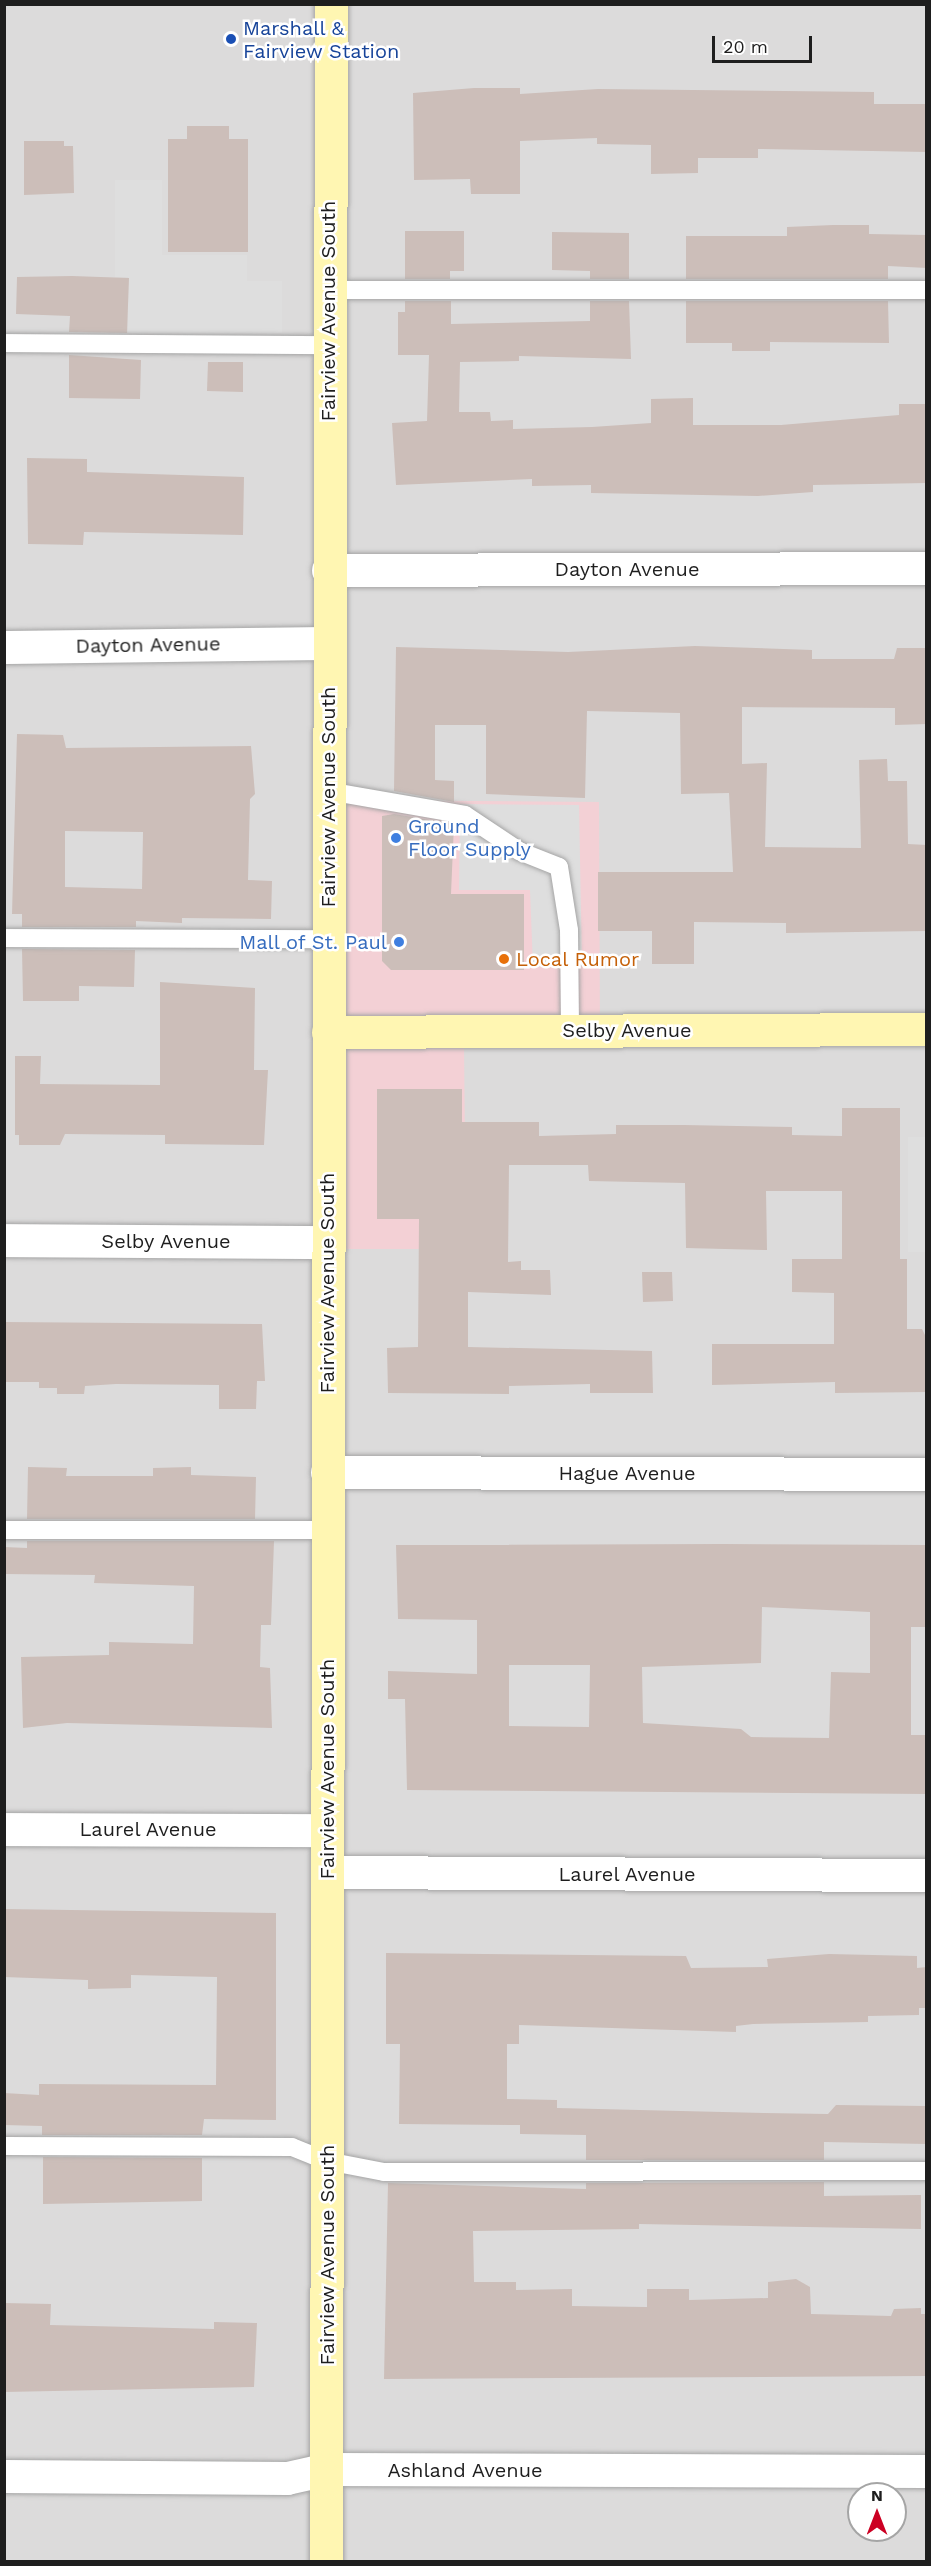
<!DOCTYPE html>
<style>
body{margin:0}
#map{position:relative;width:931px;height:2566px;overflow:hidden;background:#f0e9e3;font-family:"Work Sans",sans-serif}
div>[style]{position:absolute}
[style*='--x']{left:calc(var(--x)*1px);top:calc(var(--y)*1px);width:calc(var(--w)*1px);rotate:calc(var(--a)*1deg)}
.residential>*{inset:0;background:#dcdbdb}
.commercial>*{inset:0;background:#f3d0d5}
.parking>*{inset:0;background:#dedede}
.building>*{inset:0;background:#ccbeb9}
.roads{filter:drop-shadow(0 0 2px #a5a5a5) drop-shadow(0 0 2px #a5a5a5)}
.lane>*{height:18px;margin:-9px;padding:0 9px;transform-origin:9px;border-radius:9px;background:#fff}
.street>*{height:33px;margin:-16.5px;padding:0 16.5px;transform-origin:16.5px;border-radius:16.5px;background:#fff}
.secondary>*{height:33px;margin:-16.5px;padding:0 16.5px;transform-origin:16.5px;border-radius:16.5px;background:#fff6b2}
.dots>*{width:16px;height:16px;translate:-50% -50%;box-sizing:border-box;border:3px solid #fff;border-radius:50%}
span{translate:-50% -50%;white-space:nowrap;text-align:center;line-height:1.15;-webkit-text-stroke:5px #fff;paint-order:stroke}
.transit-label{font-size:20px;color:#164399}
.left{translate:0 -50%;text-align:left}
.street-label{font-size:20px;color:#1e1e1e}
.shop-label{font-size:20px;color:#366cbe}
.right{translate:-100% -50%;text-align:right}
.food-label{font-size:20px;color:#c56008}
.frame{position:absolute;inset:0;border:6px solid #1e1e1e;pointer-events:none}
.north{position:absolute;left:847px;top:2482px;width:60px;height:60px;box-sizing:border-box;background:#fff;border:2px solid #a5a5a5;border-radius:50%;rotate:0deg;font-size:16px;font-weight:700;line-height:24px;text-align:center;color:#1e1e1e}
.north::after{content:'';display:block;margin:auto;width:21px;height:27px;background:#cc0023;clip-path:polygon(50% 0,100% 100%,50% 72%,0 100%)}
.scale{position:absolute;left:712px;top:36px;width:100px;height:27px;box-sizing:border-box;border:3px solid #1e1e1e;border-top:0;padding-left:8px;font-size:18px;line-height:21px;white-space:nowrap;color:#1e1e1e;-webkit-text-stroke:4px #fff;paint-order:stroke}
</style>
<div id="map">
<div class="residential">
<div style="clip-path:polygon(evenodd,5px 5px,926px 5px,926px 2561px,5px 2562px,5px 5px,859px 2494px,895px 2494px,895px 2530px,859px 2530px,859px 2494px)"></div>
</div>
<div class="commercial">
<div style="clip-path:polygon(324px 800px,599px 802px,600px 1044px,464px 1043px,466px 1249px,325px 1249px)"></div>
</div>
<div class="parking">
<div style="clip-path:polygon(115px 180px,162px 180px,162px 255px,247px 255px,247px 281px,282px 281px,282px 333px,128px 333px,128px 277px,115px 277px)"></div>
<div style="clip-path:polygon(460px 804px,579px 805px,582px 966px,533px 967px,530px 890px,459px 890px)"></div>
<div style="clip-path:polygon(908px 1137px,926px 1137px,926px 1252px,908px 1252px)"></div>
</div>
<div class="building">
<div style="clip-path:polygon(474px 88px,520px 88px,520px 94px,598px 89px,874px 92px,874px 104px,927px 104px,927px 152px,758px 149px,758px 158px,698px 158px,698px 173px,651px 174px,651px 145px,597px 144px,597px 138px,520px 141px,520px 194px,471px 194px,470px 179px,414px 180px,413px 93px)"></div>
<div style="clip-path:polygon(187px 126px,229px 126px,229px 139px,248px 139px,248px 252px,168px 252px,168px 139px,187px 139px)"></div>
<div style="clip-path:polygon(24px 141px,64px 141px,64px 146px,73px 146px,74px 193px,24px 195px)"></div>
<div style="clip-path:polygon(833px 225px,869px 225px,869px 234px,927px 235px,927px 268px,888px 266px,888px 279px,686px 279px,686px 236px,787px 236px,787px 227px)"></div>
<div style="clip-path:polygon(405px 231px,464px 231px,464px 271px,450px 271px,450px 279px,405px 279px)"></div>
<div style="clip-path:polygon(552px 232px,629px 233px,629px 279px,590px 279px,590px 271px,552px 270px)"></div>
<div style="clip-path:polygon(72px 276px,129px 278px,127px 333px,69px 332px,70px 316px,16px 314px,17px 277px)"></div>
<div style="clip-path:polygon(405px 301px,451px 301px,451px 324px,590px 321px,590px 301px,629px 301px,631px 359px,519px 356px,519px 361px,460px 362px,459px 412px,490px 412px,491px 421px,513px 420px,513px 429px,592px 427px,651px 423px,651px 399px,693px 398px,693px 425px,781px 425px,899px 415px,899px 404px,927px 404px,927px 483px,813px 485px,813px 492px,758px 496px,591px 493px,591px 485px,532px 486px,532px 479px,396px 485px,392px 423px,427px 421px,429px 355px,398px 355px,398px 312px,405px 312px)"></div>
<div style="clip-path:polygon(686px 301px,888px 301px,889px 343px,770px 342px,770px 351px,732px 351px,732px 343px,686px 343px)"></div>
<div style="clip-path:polygon(69px 355px,141px 360px,140px 399px,69px 398px)"></div>
<div style="clip-path:polygon(208px 362px,243px 362px,243px 392px,207px 391px)"></div>
<div style="clip-path:polygon(27px 458px,87px 459px,87px 472px,244px 477px,243px 535px,84px 532px,83px 545px,28px 544px)"></div>
<div style="clip-path:polygon(695px 646px,812px 650px,812px 659px,894px 659px,897px 648px,927px 648px,927px 724px,895px 725px,895px 708px,742px 707px,742px 764px,767px 763px,765px 847px,861px 848px,859px 760px,887px 759px,888px 781px,907px 781px,908px 844px,927px 845px,927px 931px,786px 933px,786px 923px,694px 922px,694px 964px,652px 964px,652px 931px,598px 931px,598px 872px,733px 872px,729px 793px,681px 794px,680px 713px,587px 711px,585px 798px,486px 794px,486px 725px,435px 725px,435px 780px,454px 781px,454px 802px,394px 791px,396px 647px,568px 652px)"></div>
<div style="clip-path:polygon(evenodd,17px 734px,63px 735px,66px 748px,251px 746px,255px 794px,250px 799px,248px 880px,272px 881px,271px 919px,182px 918px,182px 923px,136px 921px,136px 927px,22px 927px,22px 914px,12px 914px,17px 734px,65px 831px,143px 832px,142px 889px,65px 887px,65px 831px)"></div>
<div style="clip-path:polygon(394px 814px,454px 824px,451px 894px,524px 894px,524px 970px,391px 970px,382px 961px,382px 816px)"></div>
<div style="clip-path:polygon(22px 949px,135px 950px,134px 987px,79px 986px,79px 1001px,23px 1001px)"></div>
<div style="clip-path:polygon(160px 982px,255px 988px,254px 1070px,268px 1070px,264px 1145px,165px 1144px,165px 1135px,65px 1134px,60px 1145px,19px 1145px,19px 1135px,15px 1135px,15px 1056px,41px 1056px,40px 1084px,160px 1085px)"></div>
<div style="clip-path:polygon(377px 1089px,462px 1089px,462px 1122px,539px 1122px,539px 1136px,616px 1134px,616px 1125px,684px 1125px,792px 1127px,792px 1135px,842px 1136px,842px 1108px,900px 1108px,900px 1259px,907px 1259px,907px 1329px,922px 1329px,927px 1339px,927px 1392px,835px 1393px,835px 1382px,712px 1385px,712px 1344px,834px 1344px,834px 1293px,792px 1292px,792px 1259px,842px 1259px,842px 1191px,766px 1191px,767px 1250px,686px 1248px,685px 1183px,589px 1181px,588px 1165px,509px 1165px,508px 1262px,521px 1261px,521px 1270px,550px 1270px,551px 1295px,468px 1292px,468px 1347px,652px 1351px,653px 1393px,590px 1393px,590px 1384px,509px 1386px,509px 1394px,388px 1393px,387px 1348px,418px 1347px,419px 1219px,377px 1219px)"></div>
<div style="clip-path:polygon(642px 1272px,672px 1272px,673px 1301px,643px 1302px)"></div>
<div style="clip-path:polygon(4px 1322px,262px 1324px,265px 1381px,257px 1381px,256px 1409px,219px 1409px,219px 1385px,116px 1384px,85px 1386px,84px 1394px,57px 1394px,57px 1388px,39px 1388px,39px 1382px,4px 1382px)"></div>
<div style="clip-path:polygon(28px 1467px,67px 1468px,66px 1476px,153px 1476px,153px 1468px,191px 1467px,191px 1475px,256px 1477px,255px 1519px,27px 1519px)"></div>
<div style="clip-path:polygon(27px 1541px,274px 1541px,271px 1625px,261px 1625px,260px 1667px,270px 1668px,272px 1728px,67px 1723px,23px 1728px,21px 1657px,109px 1655px,109px 1642px,193px 1644px,194px 1586px,94px 1583px,95px 1575px,4px 1574px,4px 1547px,27px 1548px)"></div>
<div style="clip-path:polygon(evenodd,722px 1544px,927px 1545px,927px 1627px,911px 1627px,911px 1735px,927px 1735px,927px 1794px,407px 1790px,405px 1699px,388px 1699px,388px 1671px,477px 1674px,477px 1620px,398px 1619px,396px 1545px,722px 1544px,762px 1607px,870px 1612px,870px 1673px,831px 1672px,829px 1738px,751px 1737px,741px 1729px,643px 1723px,642px 1667px,761px 1663px,762px 1607px,722px 1544px,509px 1665px,590px 1665px,589px 1727px,509px 1726px,509px 1665px)"></div>
<div style="clip-path:polygon(4px 1909px,276px 1913px,276px 2120px,204px 2119px,202px 2135px,42px 2135px,42px 2126px,4px 2125px,4px 2093px,39px 2095px,39px 2084px,216px 2085px,217px 1977px,131px 1975px,131px 1988px,88px 1989px,88px 1980px,4px 1977px)"></div>
<div style="clip-path:polygon(386px 1953px,686px 1956px,691px 1968px,768px 1967px,767px 1959px,829px 1954px,917px 1956px,917px 1968px,927px 1967px,927px 2008px,919px 2008px,919px 2015px,868px 2016px,868px 2022px,753px 2024px,736px 2026px,736px 2032px,519px 2025px,519px 2044px,507px 2044px,507px 2099px,557px 2100px,557px 2108px,764px 2113px,828px 2114px,836px 2105px,927px 2106px,927px 2144px,824px 2142px,824px 2160px,586px 2160px,586px 2135px,520px 2134px,520px 2125px,399px 2124px,400px 2044px,386px 2044px)"></div>
<div style="clip-path:polygon(43px 2157px,202px 2158px,202px 2201px,43px 2204px)"></div>
<div style="clip-path:polygon(824px 2182px,824px 2196px,921px 2195px,921px 2229px,639px 2224px,639px 2229px,473px 2231px,474px 2282px,516px 2282px,516px 2290px,572px 2289px,572px 2306px,647px 2307px,647px 2289px,689px 2289px,689px 2300px,768px 2298px,768px 2282px,796px 2279px,810px 2287px,811px 2314px,891px 2316px,894px 2309px,921px 2308px,921px 2314px,927px 2314px,927px 2376px,384px 2379px,388px 2183px,586px 2189px,586px 2183px)"></div>
<div style="clip-path:polygon(4px 2303px,51px 2304px,50px 2325px,214px 2329px,214px 2322px,257px 2323px,254px 2387px,4px 2392px)"></div>
</div>
<div class="roads">
<div class="lane">
<div style="--x:328;--y:290;--w:598;--a:0"></div>
<div style="--x:4;--y:343;--w:324;--a:0.4"></div>
<div style="--x:328;--y:791;--w:139;--a:9.9"></div>
<div style="--x:465;--y:815;--w:65;--a:33.7"></div>
<div style="--x:519;--y:851;--w:43;--a:21.8"></div>
<div style="--x:559;--y:867;--w:64;--a:81"></div>
<div style="--x:569;--y:930;--w:101;--a:89.4"></div>
<div style="--x:4;--y:938;--w:324;--a:0.2"></div>
<div style="--x:4;--y:1530;--w:323;--a:0"></div>
<div style="--x:4;--y:2146;--w:288;--a:0.2"></div>
<div style="--x:292;--y:2147;--w:38;--a:22"></div>
<div style="--x:327;--y:2161;--w:58;--a:10.9"></div>
<div style="--x:384;--y:2172;--w:542;--a:-0.11"></div>
</div>
<div class="street">
<div style="--x:328;--y:570;--w:598;--a:-0.19"></div>
<div style="--x:4;--y:647;--w:324;--a:-0.7"></div>
<div style="--x:4;--y:1240;--w:323;--a:0.4"></div>
<div style="--x:327;--y:1472;--w:599;--a:0.19"></div>
<div style="--x:4;--y:1829;--w:323;--a:0.2"></div>
<div style="--x:327;--y:1872;--w:599;--a:0.29"></div>
<div style="--x:4;--y:2476;--w:283;--a:0.4"></div>
<div style="--x:287;--y:2478;--w:41;--a:-12.7"></div>
<div style="--x:327;--y:2469;--w:599;--a:0.19"></div>
</div>
<div class="secondary">
<div style="--x:328;--y:1032;--w:598;--a:-0.29"></div>
<div style="--x:326;--y:2562;--w:2558;--a:-89.89"></div>
</div>
</div>
<div class="dots">
<div style="left:231px;top:39px;background:#1a4fb4"></div>
<div style="left:396px;top:838px;background:#3f7fe0"></div>
<div style="left:399px;top:942px;background:#3f7fe0"></div>
<div style="left:504px;top:959px;background:#e8710a"></div>
</div>
<div class="transit-label">
<span class="left" style="left:243px;top:40px">Marshall &amp;<br>Fairview Station</span>
</div>
<div class="street-label">
<span style="left:328px;top:311px;rotate:-90deg">Fairview Avenue South</span>
<span style="left:627px;top:569px">Dayton Avenue</span>
<span style="left:148px;top:645px;rotate:-1deg">Dayton Avenue</span>
<span style="left:328px;top:797px;rotate:-90deg">Fairview Avenue South</span>
<span style="left:627px;top:1030px">Selby Avenue</span>
<span style="left:166px;top:1241px">Selby Avenue</span>
<span style="left:327px;top:1283px;rotate:-90deg">Fairview Avenue South</span>
<span style="left:627px;top:1473px">Hague Avenue</span>
<span style="left:327px;top:1769px;rotate:-90deg">Fairview Avenue South</span>
<span style="left:148px;top:1829px">Laurel Avenue</span>
<span style="left:627px;top:1874px">Laurel Avenue</span>
<span style="left:327px;top:2255px;rotate:-90deg">Fairview Avenue South</span>
<span style="left:465px;top:2470px">Ashland Avenue</span>
</div>
<div class="shop-label">
<span class="left" style="left:408px;top:838px">Ground<br>Floor Supply</span>
<span class="right" style="left:387px;top:942px">Mall of St. Paul</span>
</div>
<div class="food-label">
<span class="left" style="left:516px;top:959px">Local Rumor</span>
</div>
<div class="frame"></div>
<div class="north">N</div>
<div class="scale">20 m</div>
</div>
